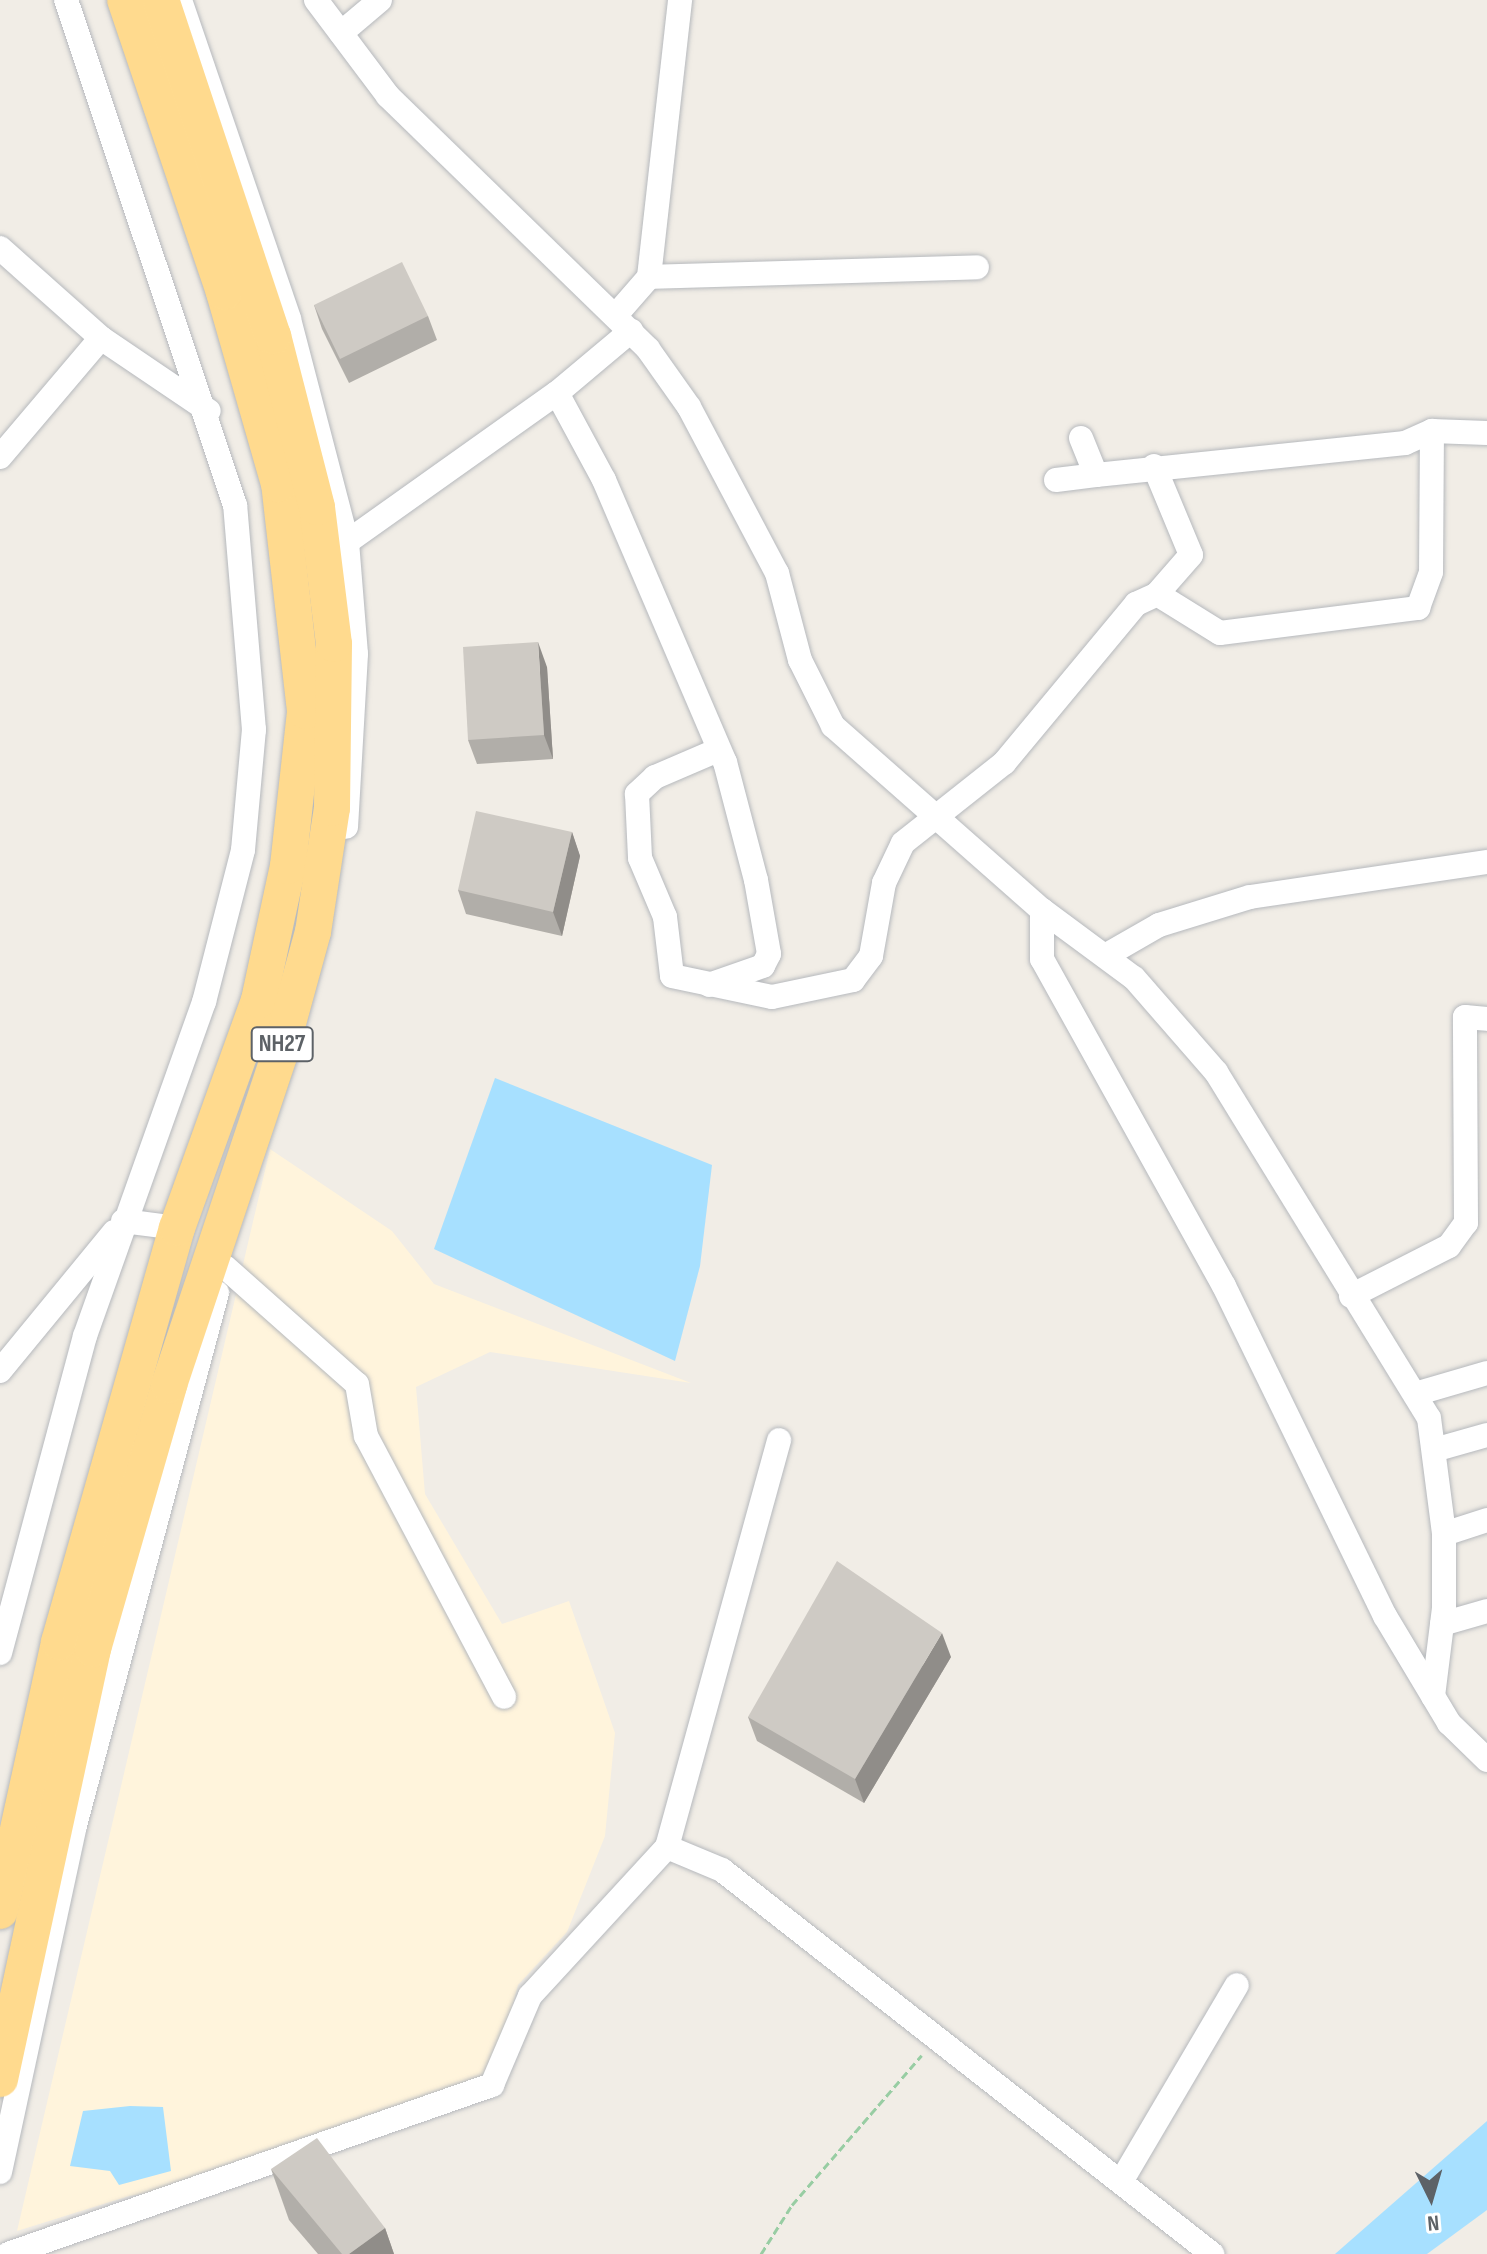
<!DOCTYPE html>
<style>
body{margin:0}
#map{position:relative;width:1487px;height:2254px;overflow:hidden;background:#f1ede6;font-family:"Sofia Sans Condensed",sans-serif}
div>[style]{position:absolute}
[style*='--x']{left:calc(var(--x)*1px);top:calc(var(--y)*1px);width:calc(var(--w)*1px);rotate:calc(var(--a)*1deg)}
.commercial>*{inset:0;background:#fff4dc}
.water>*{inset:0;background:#a7e0ff}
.path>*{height:3px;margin-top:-1.5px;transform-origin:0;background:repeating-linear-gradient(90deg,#98cda3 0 8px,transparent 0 12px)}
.roads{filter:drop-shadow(0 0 2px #b6b9bd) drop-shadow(0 0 2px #b6b9bd)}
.minor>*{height:24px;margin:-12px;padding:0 12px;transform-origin:12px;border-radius:12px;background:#fff}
.highway>*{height:36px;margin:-18px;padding:0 18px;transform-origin:18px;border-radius:18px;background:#ffda8e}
.wall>*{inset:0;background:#b1aea9}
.shaded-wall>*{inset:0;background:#908d89}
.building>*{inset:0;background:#cecac4}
span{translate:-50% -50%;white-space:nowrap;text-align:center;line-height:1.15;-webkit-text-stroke:6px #fff;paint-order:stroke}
.shield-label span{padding:2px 6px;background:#fff;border:2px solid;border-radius:6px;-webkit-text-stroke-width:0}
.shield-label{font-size:24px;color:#5d6267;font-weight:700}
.north{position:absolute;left:1391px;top:2158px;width:80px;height:80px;-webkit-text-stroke:6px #fff;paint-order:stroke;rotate:175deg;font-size:22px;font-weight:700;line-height:32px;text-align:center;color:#5d6267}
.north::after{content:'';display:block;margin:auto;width:28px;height:36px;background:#5d6267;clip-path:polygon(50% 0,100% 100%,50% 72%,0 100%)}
</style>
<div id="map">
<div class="commercial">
<div style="clip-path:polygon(270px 1149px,392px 1231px,434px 1284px,691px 1383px,490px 1352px,416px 1387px,425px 1494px,502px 1624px,569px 1601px,615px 1733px,605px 1836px,567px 1932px,518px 1985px,492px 2085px,188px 2188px,129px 2196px,17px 2231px)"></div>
</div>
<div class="water">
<div style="clip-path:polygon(495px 1078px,712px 1165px,700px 1266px,675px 1361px,434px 1249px)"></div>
<div style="clip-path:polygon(130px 2106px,163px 2107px,171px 2171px,119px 2185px,110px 2171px,70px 2166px,83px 2111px)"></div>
<div style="clip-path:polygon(1487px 2121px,1487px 2210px,1427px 2254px,1335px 2254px)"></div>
</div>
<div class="path">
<div style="--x:761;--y:2254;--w:58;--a:-57.7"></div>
<div style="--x:792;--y:2205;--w:198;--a:-49.1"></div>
</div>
<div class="roads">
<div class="minor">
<div style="--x:180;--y:0;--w:337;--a:71.1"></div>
<div style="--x:289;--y:319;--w:230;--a:75.4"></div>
<div style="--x:347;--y:542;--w:112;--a:85.4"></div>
<div style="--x:356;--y:654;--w:173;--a:93.3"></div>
<div style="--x:316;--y:0;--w:120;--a:53.1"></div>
<div style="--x:388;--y:96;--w:363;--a:44.2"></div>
<div style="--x:648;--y:349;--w:71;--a:54.7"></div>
<div style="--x:689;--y:407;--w:188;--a:62.1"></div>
<div style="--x:777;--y:573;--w:90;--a:75.2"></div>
<div style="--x:800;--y:660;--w:74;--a:63.4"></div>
<div style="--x:833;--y:726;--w:278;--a:41.4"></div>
<div style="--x:1042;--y:910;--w:114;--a:36.5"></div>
<div style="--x:1134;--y:978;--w:125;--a:48.9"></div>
<div style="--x:1216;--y:1072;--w:406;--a:58.4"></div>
<div style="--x:1429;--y:1418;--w:117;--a:82.6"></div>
<div style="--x:1444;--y:1534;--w:74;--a:90"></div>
<div style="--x:1444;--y:1608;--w:89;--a:97.1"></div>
<div style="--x:341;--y:33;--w:51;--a:-40.2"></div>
<div style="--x:0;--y:248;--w:135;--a:41.7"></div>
<div style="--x:101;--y:338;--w:130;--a:34.1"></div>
<div style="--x:649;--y:277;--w:328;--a:-1.7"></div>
<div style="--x:616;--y:315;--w:50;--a:-49"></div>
<div style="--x:649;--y:277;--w:279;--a:-83.6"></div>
<div style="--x:557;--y:393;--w:97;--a:-40"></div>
<div style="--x:1081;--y:438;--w:40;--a:68"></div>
<div style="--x:1096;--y:475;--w:311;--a:-5.9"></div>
<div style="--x:1405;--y:443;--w:30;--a:-24"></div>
<div style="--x:0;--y:457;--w:156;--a:-49.7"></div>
<div style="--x:1154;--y:466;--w:96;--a:67.4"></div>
<div style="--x:1191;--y:555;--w:52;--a:131.1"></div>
<div style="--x:1056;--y:480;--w:40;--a:-7.1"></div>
<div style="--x:347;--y:542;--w:257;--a:-35.4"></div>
<div style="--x:557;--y:393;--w:99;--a:61.6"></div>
<div style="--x:604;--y:480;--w:307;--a:66.8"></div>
<div style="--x:725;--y:762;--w:122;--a:75.3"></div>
<div style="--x:756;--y:880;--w:75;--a:80"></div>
<div style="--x:769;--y:954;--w:13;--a:117"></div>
<div style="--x:763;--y:966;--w:57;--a:160.6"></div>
<div style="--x:718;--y:750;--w:69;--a:156.8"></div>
<div style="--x:655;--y:777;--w:25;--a:137"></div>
<div style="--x:637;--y:794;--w:64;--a:87.3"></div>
<div style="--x:640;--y:858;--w:64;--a:67"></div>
<div style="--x:665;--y:917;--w:59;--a:83.2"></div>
<div style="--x:672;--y:976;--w:102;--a:11.9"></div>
<div style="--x:772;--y:997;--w:83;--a:-11.9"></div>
<div style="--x:853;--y:980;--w:30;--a:-53"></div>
<div style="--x:871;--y:956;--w:74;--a:-79.9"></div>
<div style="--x:884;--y:883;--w:44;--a:-64.6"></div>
<div style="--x:903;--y:843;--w:129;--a:-38.4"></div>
<div style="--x:1004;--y:763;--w:207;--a:-50.3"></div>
<div style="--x:1136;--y:604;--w:23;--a:-25"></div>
<div style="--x:1157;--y:594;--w:74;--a:31.8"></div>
<div style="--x:1220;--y:633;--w:200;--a:-7.2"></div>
<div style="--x:1418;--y:608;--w:38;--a:-70"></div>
<div style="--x:1431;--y:572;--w:141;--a:-89.6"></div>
<div style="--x:1432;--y:431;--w:55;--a:2.1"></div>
<div style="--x:1042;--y:910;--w:49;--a:90"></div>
<div style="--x:1042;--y:959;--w:374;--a:60.9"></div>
<div style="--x:1224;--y:1286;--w:367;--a:64"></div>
<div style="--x:1385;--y:1616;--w:125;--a:59.1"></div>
<div style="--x:1449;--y:1723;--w:53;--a:44.2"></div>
<div style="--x:1105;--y:956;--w:62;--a:-29.9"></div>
<div style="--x:1159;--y:925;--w:95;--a:-17.1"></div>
<div style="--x:1250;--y:897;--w:240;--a:-8.4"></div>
<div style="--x:123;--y:1221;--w:54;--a:7.4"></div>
<div style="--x:225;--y:1267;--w:176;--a:41.6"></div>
<div style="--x:357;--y:1384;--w:53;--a:80.2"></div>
<div style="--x:366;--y:1436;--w:295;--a:62.1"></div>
<div style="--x:1351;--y:1296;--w:110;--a:-27"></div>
<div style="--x:1449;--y:1246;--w:29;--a:-54"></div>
<div style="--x:1466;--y:1223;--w:206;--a:-90.3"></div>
<div style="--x:1465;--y:1017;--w:22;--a:5"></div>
<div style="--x:0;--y:1371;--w:180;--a:-50.6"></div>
<div style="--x:1415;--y:1394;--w:75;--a:-16.3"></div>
<div style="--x:1434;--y:1450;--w:55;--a:-15.8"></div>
<div style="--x:1444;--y:1534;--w:45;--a:-18"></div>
<div style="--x:1442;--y:1624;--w:47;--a:-16.1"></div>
<div style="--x:0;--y:1653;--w:328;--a:-75"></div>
<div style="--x:85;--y:1336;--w:355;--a:-70.4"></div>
<div style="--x:204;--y:1002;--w:157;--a:-75.6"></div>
<div style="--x:243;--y:850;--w:121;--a:-84.8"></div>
<div style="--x:254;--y:730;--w:226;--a:-94.8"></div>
<div style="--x:235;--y:505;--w:533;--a:-108.5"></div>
<div style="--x:667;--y:1847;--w:422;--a:-74.6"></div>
<div style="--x:0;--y:2172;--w:351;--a:-77.8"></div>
<div style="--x:74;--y:1829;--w:555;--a:-75.06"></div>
<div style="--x:1122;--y:2180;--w:226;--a:-59.5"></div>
<div style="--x:8;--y:2254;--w:513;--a:-19.25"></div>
<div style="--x:492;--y:2085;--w:97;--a:-66.9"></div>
<div style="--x:530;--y:1996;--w:202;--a:-47.4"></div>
<div style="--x:667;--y:1847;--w:60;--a:22.7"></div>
<div style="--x:722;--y:1870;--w:623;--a:38.08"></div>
</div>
<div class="highway">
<div style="--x:0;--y:1911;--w:275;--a:-77.6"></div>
<div style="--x:59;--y:1642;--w:430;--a:-74.1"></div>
<div style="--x:177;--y:1228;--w:242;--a:-70.2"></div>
<div style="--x:259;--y:1000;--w:137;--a:-77.8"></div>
<div style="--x:288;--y:866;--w:156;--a:-83.7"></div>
<div style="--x:305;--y:711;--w:228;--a:-96.5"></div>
<div style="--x:279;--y:484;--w:200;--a:-106"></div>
<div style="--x:224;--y:292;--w:308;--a:-108.7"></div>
<div style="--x:0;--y:2079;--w:440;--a:-77.8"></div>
<div style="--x:93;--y:1649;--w:275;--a:-73.9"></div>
<div style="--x:169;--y:1385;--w:347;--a:-71.5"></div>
<div style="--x:279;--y:1056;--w:129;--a:-74.7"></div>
<div style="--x:313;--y:932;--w:125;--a:-81.3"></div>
<div style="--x:332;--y:808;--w:164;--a:-89.3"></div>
<div style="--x:334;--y:644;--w:138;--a:-97.1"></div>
<div style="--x:317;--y:507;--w:177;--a:-104.4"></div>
<div style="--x:273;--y:336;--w:354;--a:-108.4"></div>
</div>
</div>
<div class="wall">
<div style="clip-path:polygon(314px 305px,428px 316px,437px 340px,349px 383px,322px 329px)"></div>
<div style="clip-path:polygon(547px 667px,553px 759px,477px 764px,468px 740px)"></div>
<div style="clip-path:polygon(572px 832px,580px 856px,562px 936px,466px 914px,458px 890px)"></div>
<div style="clip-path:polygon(951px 1657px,864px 1803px,757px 1741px,748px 1717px)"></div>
<div style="clip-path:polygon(271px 2169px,385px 2228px,394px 2254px,318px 2254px,289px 2220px)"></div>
</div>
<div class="shaded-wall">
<div style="clip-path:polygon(538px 642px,547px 667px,553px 759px,544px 735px)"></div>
<div style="clip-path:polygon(572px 832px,580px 856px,562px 936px,553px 912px)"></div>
<div style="clip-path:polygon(942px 1633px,951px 1657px,864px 1803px,855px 1779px)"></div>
<div style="clip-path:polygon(385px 2228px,394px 2254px,349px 2254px)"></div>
</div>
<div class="building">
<div style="clip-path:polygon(402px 262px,428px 316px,340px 359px,314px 305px)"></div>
<div style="clip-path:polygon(538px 642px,544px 735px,468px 740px,463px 647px)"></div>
<div style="clip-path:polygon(476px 811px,572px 832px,553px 912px,458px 890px)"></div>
<div style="clip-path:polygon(837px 1561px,942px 1633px,855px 1779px,748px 1717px)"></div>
<div style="clip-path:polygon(317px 2138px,385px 2228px,349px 2254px,342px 2254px,271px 2169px)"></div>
</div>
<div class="shield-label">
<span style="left:282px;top:1044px">NH27</span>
</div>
<div class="north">N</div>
</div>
